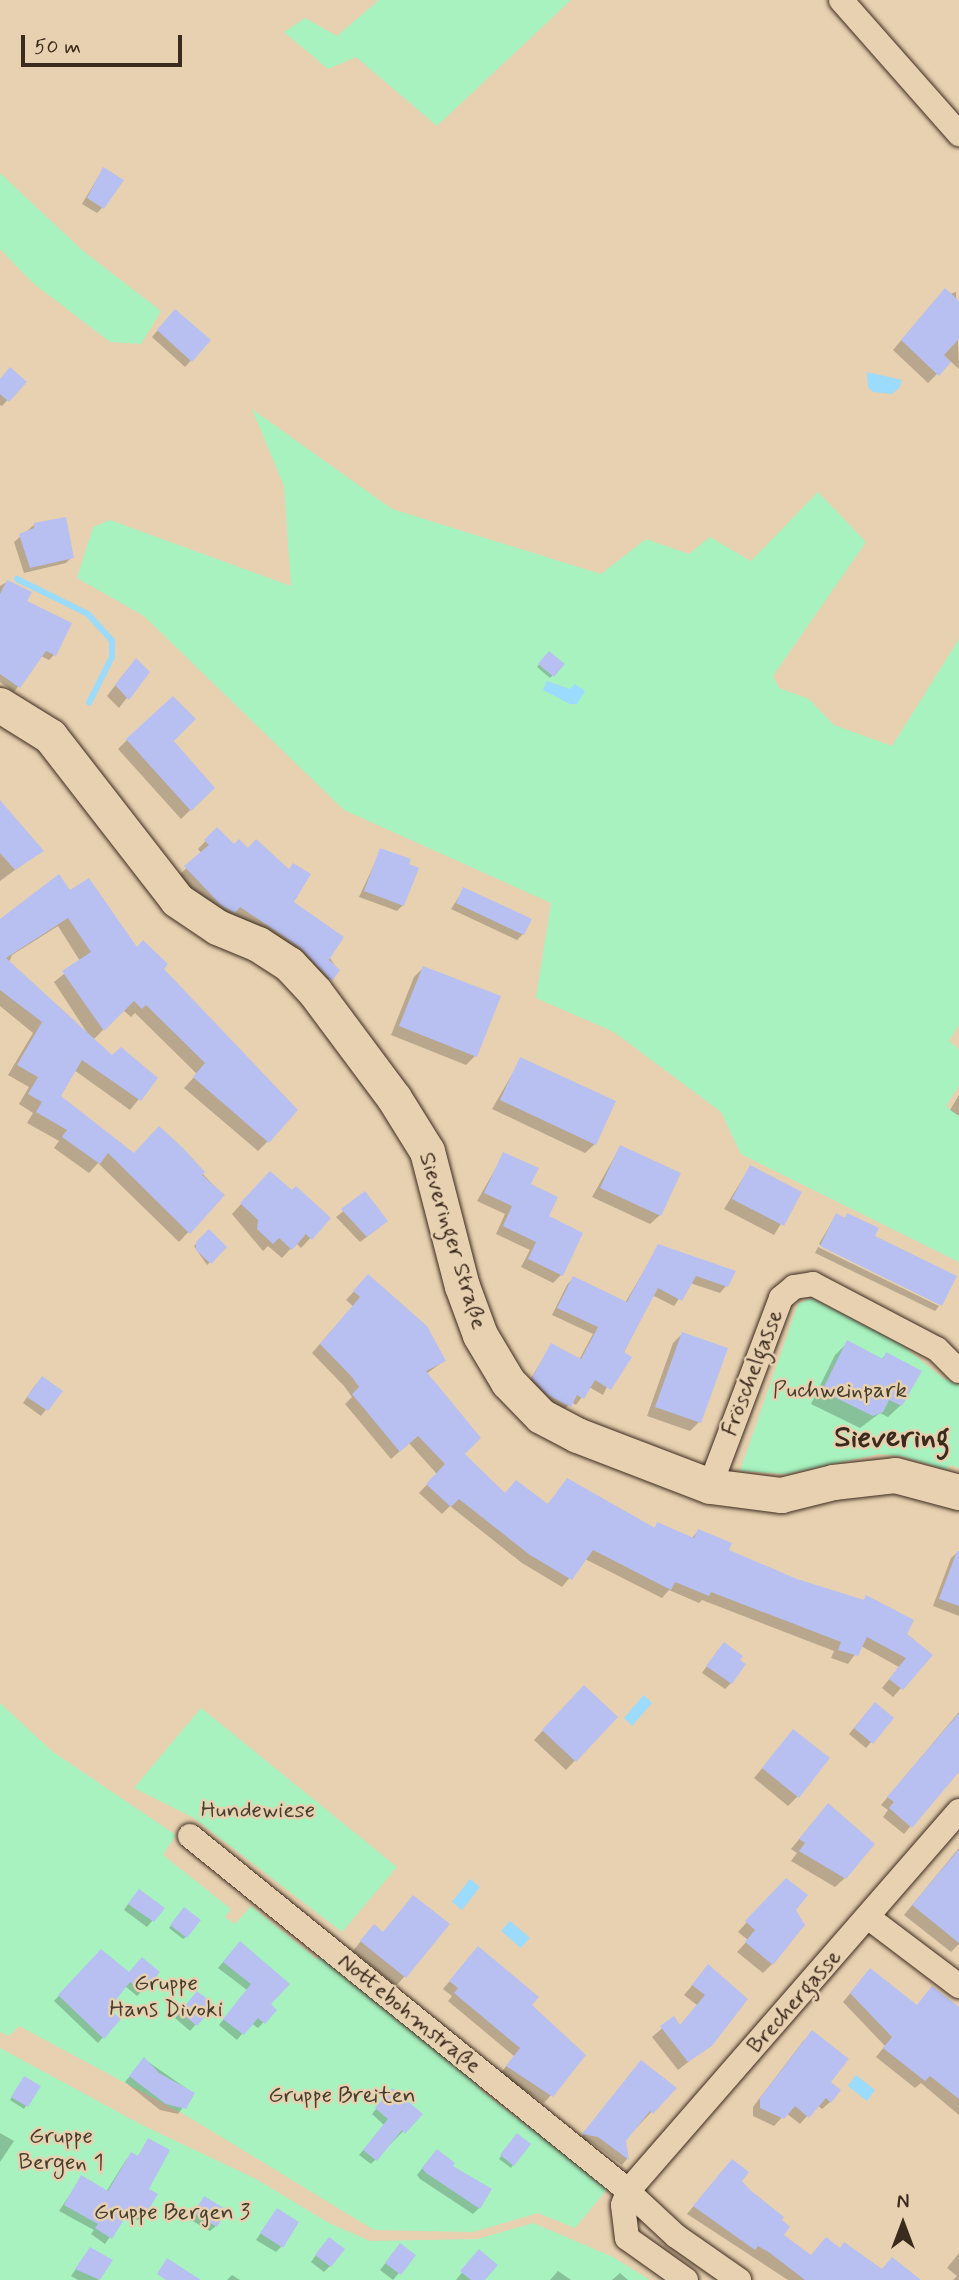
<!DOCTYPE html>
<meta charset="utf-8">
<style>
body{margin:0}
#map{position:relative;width:959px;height:2280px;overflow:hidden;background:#e7d1b0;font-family:Mynerve,sans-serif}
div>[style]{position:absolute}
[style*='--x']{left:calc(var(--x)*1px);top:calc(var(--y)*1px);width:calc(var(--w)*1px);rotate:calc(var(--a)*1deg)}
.green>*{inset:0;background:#a8f2c0}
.water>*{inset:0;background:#9bdbfd}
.shadow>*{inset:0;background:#0003}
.stream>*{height:6px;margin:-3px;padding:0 3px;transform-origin:3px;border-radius:3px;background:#9bdbfd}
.building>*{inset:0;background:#b8c0f1}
.roads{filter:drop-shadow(0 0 2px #3b2a1e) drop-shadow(0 0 2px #3b2a1e)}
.street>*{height:24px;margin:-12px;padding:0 12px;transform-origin:12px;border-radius:12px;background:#e7d1b0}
.secondary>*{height:35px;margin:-17.5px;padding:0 17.5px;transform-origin:17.5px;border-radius:17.5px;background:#e7d1b0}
span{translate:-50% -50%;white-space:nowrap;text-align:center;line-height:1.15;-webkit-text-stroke:5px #e7d1b0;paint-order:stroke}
.street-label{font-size:23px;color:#3b2a1e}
.park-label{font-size:23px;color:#463e2e}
.district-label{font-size:30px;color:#3b2a1e;font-weight:700}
.north{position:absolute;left:868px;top:2189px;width:70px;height:70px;-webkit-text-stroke:5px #e7d1b0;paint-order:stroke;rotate:0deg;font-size:19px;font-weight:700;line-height:28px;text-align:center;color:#3b2a1e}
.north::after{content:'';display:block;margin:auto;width:24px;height:32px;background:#3b2a1e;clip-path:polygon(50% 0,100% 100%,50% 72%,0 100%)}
.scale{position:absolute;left:21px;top:35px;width:161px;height:32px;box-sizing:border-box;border:4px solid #3b2a1e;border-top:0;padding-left:9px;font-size:21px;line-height:24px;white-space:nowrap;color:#3b2a1e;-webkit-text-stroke:5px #e7d1b0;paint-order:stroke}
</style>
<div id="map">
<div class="green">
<div style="clip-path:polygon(379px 0,571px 0,437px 126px,356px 57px,328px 69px,284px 32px,305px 18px,337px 36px)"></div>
<div style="clip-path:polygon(0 173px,82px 250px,161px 311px,141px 344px,110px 342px,33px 283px,0 249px)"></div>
<div style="clip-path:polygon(evenodd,252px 409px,392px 509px,601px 574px,646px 539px,689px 554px,710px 537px,751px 561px,818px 492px,866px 542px,773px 676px,779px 688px,809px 699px,834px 725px,892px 746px,959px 639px,959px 1025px,949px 1041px,959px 1049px,959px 1086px,946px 1106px,959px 1116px,959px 1262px,741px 1154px,721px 1112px,614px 1032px,536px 998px,551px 903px,344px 810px,144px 616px,77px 578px,93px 527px,110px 520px,291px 586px,284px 486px,252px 409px,547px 681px,570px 689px,575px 705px,543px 690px,547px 681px)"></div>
<div style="clip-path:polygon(812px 1298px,901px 1344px,943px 1378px,959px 1385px,959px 1468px,949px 1465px,947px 1470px,901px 1456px,879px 1454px,787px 1474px,740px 1471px,798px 1304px)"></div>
<div style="clip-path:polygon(0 1703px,53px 1752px,176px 1835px,163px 1855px,231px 1909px,225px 1917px,235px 1924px,251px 1906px,317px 1959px,323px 1953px,482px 2086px,480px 2089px,490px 2097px,609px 2187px,575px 2228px,538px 2213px,473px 2232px,374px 2230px,187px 2116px,19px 2026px,9px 2036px,0 2032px)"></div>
<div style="clip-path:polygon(201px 1708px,397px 1867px,342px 1932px,194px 1818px,134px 1788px)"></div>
<div style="clip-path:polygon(0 2048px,142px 2125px,256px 2179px,329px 2223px,370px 2241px,478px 2239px,533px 2223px,613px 2257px,650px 2280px,0 2280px)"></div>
</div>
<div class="water">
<div style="clip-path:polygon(867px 372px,902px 380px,900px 387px,892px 394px,873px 392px,868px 387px)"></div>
<div style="clip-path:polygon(547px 681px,570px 689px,575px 684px,585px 691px,577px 704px,570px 704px,543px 690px)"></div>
<div style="clip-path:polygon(644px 1695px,652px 1703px,632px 1726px,624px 1718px)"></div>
<div style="clip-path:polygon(470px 1879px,480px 1887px,462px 1910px,452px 1902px)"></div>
<div style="clip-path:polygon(510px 1921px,530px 1938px,521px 1948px,501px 1931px)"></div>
<div style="clip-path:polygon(856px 2075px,875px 2090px,867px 2101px,848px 2086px)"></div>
</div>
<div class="shadow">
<div style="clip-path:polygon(103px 169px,103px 207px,97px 213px,82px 204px)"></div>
<div style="clip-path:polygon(956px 292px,959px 369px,950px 361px,928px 383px,893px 350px,936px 299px)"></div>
<div style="clip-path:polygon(169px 317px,209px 340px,185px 367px,152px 337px)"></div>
<div style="clip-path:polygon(0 381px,24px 382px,2px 406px,0 405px)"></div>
<div style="clip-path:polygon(34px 525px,72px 557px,66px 563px,24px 573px,14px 542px)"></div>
<div style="clip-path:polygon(7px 582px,25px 602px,54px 655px,49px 660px,41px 656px,14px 692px,0 682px,0 586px)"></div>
<div style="clip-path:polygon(549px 653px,563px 664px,550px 678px,537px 667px)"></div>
<div style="clip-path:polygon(127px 670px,147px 672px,119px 708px,107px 696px)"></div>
<div style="clip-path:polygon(127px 740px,171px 741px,213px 788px,181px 819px,118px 749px)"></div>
<div style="clip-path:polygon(0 805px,41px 851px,0 881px)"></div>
<div style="clip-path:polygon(217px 829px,292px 903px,338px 970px,322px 987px,213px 913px,178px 876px,202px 854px,198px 849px)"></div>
<div style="clip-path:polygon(381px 850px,403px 905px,397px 911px,359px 897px)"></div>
<div style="clip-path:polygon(464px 889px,523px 934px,517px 940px,451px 909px)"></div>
<div style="clip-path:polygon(evenodd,70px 892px,161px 969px,268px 1141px,258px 1151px,184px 1088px,197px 1074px,135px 1013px,131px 1017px,123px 1010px,93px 1040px,112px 1057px,155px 1079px,130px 1110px,74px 1070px,59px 1096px,134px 1155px,159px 1129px,223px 1195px,179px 1242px,98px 1163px,89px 1173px,54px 1148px,59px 1141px,27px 1123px,33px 1113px,19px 1104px,29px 1087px,8px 1075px,33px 1033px,0 1006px,0 924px,70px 892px,58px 926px,80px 961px,54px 982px,90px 1037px,9px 962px,12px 955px,58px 926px)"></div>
<div style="clip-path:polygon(423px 968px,475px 1056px,466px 1065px,391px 1035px,414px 977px)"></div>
<div style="clip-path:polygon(521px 1059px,595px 1144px,585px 1153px,492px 1109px)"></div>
<div style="clip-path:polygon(959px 1095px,959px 1116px,950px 1110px)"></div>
<div style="clip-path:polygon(620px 1147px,660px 1215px,650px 1224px,592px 1197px)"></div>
<div style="clip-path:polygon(504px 1154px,546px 1217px,561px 1275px,553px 1283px,521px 1267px,530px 1250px,496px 1234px,505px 1214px,477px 1201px)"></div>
<div style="clip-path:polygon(750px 1167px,800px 1193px,774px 1235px,724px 1209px)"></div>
<div style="clip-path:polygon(261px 1182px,292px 1192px,329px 1218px,301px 1248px,296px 1243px,282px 1258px,268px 1246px,263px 1251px,232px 1214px)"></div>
<div style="clip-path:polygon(365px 1194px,380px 1227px,360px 1242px,336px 1217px)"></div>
<div style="clip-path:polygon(836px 1215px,843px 1219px,848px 1215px,941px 1303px,819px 1244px)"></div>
<div style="clip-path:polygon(209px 1232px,225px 1247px,207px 1265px,194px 1246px)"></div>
<div style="clip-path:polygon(659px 1246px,726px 1286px,720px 1293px,690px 1283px,674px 1306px,652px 1295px,603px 1395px,589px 1387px,576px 1405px,571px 1402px,563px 1412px,527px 1385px,551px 1345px,579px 1360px,593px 1334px,552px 1315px,567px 1285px,573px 1278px,625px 1303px)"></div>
<div style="clip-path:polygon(818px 1247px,939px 1306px,935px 1311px,815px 1253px)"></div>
<div style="clip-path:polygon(360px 1285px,444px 1361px,426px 1374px,462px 1454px,504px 1495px,547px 1505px,567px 1480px,653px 1529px,658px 1525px,691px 1539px,698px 1531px,726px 1551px,797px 1580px,862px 1601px,866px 1598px,931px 1655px,893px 1697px,882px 1688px,899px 1667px,861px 1646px,848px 1664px,831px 1658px,834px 1651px,702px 1600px,699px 1603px,669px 1590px,662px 1598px,585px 1559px,562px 1587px,522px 1563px,450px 1506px,442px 1514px,419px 1493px,437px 1474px,409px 1443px,391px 1459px,345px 1404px,352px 1397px,344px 1386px,312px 1353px,353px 1306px,346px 1300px)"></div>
<div style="clip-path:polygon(682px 1334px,699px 1422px,690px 1431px,647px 1416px,673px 1343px)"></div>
<div style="clip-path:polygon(847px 1343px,881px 1360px,886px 1354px,901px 1405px,888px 1417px,880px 1413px,860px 1428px,811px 1404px,835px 1355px)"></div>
<div style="clip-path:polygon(36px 1384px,60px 1391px,41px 1416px,23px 1403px)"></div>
<div style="clip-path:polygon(959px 1551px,959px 1616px,933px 1606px,951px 1558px)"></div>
<div style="clip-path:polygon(718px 1650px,731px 1683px,725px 1689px,702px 1673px)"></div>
<div style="clip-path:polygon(575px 1696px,616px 1717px,566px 1770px,534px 1740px)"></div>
<div style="clip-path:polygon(869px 1710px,871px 1742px,866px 1748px,849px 1734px)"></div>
<div style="clip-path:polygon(959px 1712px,959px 1769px,904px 1834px,883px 1817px,888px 1810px,881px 1805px)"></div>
<div style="clip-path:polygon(793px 1731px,797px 1797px,788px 1806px,754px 1778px)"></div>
<div style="clip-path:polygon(819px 1815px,845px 1878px,835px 1887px,791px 1861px,797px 1853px,791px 1849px)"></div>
<div style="clip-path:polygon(959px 1848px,959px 1944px,951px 1952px,904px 1915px)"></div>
<div style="clip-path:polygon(777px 1889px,794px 1910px,772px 1964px,763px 1973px,737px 1952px,748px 1940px,738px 1932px)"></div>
<div style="clip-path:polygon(133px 1897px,162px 1909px,147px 1927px,124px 1910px)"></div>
<div style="clip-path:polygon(184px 1909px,186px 1937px,183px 1939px,169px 1928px)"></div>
<div style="clip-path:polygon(365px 1936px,405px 1976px,396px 1986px,353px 1951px)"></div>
<div style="clip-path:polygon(234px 1949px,275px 2010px,258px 2028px,251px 2023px,237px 2040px,219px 2025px,247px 1990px,218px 1968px)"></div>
<div style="clip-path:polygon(101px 1951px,142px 1991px,137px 1996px,125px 1986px,106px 2010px,118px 2020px,98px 2043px,54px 2001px)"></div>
<div style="clip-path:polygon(471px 1956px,530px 2005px,551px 2095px,544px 2103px,500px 2074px,514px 2056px,448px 2001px,452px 1996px,443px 1989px)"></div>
<div style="clip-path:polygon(708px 1967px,710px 2045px,678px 2070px,652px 2037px,673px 2019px,679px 2027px,697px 2005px,684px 1995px)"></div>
<div style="clip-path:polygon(862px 1979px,916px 2007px,959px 2009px,959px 2115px,921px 2083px,915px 2088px,876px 2057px,885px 2046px,843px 2002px)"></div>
<div style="clip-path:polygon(192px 1999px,212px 2006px,190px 2031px,175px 2018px)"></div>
<div style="clip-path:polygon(804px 2040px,829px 2082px,830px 2102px,822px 2109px,817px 2105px,800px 2124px,786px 2113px,774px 2126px,753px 2116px,753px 2107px)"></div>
<div style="clip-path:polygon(144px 2059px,193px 2093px,178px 2114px,160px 2110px,125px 2082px)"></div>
<div style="clip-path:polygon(635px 2068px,674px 2088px,624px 2141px,627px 2159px,622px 2165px,591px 2142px,579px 2140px)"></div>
<div style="clip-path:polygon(22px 2081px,38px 2086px,24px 2109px,10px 2100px)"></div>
<div style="clip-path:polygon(387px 2095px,420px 2114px,371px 2164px,359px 2155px,384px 2125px,372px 2114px)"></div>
<div style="clip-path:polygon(0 2133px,14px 2141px,0 2162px)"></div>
<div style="clip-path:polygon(514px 2138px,513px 2165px,511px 2168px,499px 2159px)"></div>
<div style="clip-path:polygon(149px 2140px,144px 2215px,139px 2221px,126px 2213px,105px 2244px,91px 2234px,94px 2230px,59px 2211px,81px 2178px,106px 2192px,126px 2160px,132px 2154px,137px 2157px)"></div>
<div style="clip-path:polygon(431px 2157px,450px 2167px,479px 2208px,473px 2214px,420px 2179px,417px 2175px)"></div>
<div style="clip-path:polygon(724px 2169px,740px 2181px,781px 2235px,810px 2257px,840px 2249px,905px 2280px,788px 2280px,687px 2214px)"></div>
<div style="clip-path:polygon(204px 2199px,216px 2226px,210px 2231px,189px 2219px)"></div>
<div style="clip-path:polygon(277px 2210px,281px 2247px,276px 2252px,256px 2240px)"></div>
<div style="clip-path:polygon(323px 2245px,330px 2266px,324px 2272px,311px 2262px)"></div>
<div style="clip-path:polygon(90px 2249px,110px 2261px,98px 2280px,78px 2280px,71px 2276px)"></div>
<div style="clip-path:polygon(395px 2251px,414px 2255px,393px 2280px,380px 2270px)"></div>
<div style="clip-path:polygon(959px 2253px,959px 2280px,953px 2280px,957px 2276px,947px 2268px)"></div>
<div style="clip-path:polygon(475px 2256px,482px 2280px,456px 2280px)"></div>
<div style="clip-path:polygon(558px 2271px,571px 2280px,550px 2280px)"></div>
<div style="clip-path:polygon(620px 2273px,628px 2280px,612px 2280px)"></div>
<div style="clip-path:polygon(232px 2275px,240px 2280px,227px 2280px)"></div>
</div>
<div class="stream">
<div style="--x:17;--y:579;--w:79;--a:26.2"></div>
<div style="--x:88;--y:614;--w:36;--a:48"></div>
<div style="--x:112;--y:641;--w:16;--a:90"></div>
<div style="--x:112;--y:657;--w:51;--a:116.6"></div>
</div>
<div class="building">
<div style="clip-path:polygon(103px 167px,124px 180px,104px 209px,87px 198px)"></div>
<div style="clip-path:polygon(945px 288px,959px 301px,959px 339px,944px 355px,951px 362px,939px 376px,901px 340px)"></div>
<div style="clip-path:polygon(175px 309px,211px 340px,192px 362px,157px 330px)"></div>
<div style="clip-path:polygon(10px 367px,27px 382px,9px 402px,0 394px,0 379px)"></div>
<div style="clip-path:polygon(66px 517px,74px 558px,30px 568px,19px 534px,34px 528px,34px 523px)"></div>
<div style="clip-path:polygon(7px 580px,32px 592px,27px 601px,72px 623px,56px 656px,46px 651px,20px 688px,0 674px,0 594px)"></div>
<div style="clip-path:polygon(549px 651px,565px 664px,554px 677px,538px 664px)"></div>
<div style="clip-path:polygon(136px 658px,150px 672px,129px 700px,115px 685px)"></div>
<div style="clip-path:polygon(173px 696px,196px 719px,174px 741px,215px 788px,191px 811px,126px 739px)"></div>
<div style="clip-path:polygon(0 800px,44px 851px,15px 870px,0 853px)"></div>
<div style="clip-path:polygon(217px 827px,234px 844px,239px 839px,248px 848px,256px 839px,289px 869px,293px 863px,311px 874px,294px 902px,344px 937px,329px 960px,340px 970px,332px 981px,300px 947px,240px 907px,235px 913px,221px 905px,184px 866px,209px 845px,204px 840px)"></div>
<div style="clip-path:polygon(380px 848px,411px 859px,409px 864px,419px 868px,404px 906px,364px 891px)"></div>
<div style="clip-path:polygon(59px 874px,70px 890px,89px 878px,137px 947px,143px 940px,168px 964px,164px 969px,298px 1110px,269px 1143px,193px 1077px,205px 1063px,146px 1005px,142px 1009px,134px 1001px,104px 1031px,62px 971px,91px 952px,68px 918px,6px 958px,112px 1055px,121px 1047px,158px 1078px,141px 1101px,82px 1060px,61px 1096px,134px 1153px,159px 1126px,183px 1148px,205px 1172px,202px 1175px,225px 1195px,190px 1234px,108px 1153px,100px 1164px,62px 1137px,67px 1130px,36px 1112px,42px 1102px,28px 1094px,38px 1077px,17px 1065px,42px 1022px,0 990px,0 919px)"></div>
<div style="clip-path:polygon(463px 887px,532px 919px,524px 935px,456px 903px)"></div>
<div style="clip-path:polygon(423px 966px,501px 996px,477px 1057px,399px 1026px)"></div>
<div style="clip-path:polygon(520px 1057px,616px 1101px,596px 1145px,500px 1100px)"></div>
<div style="clip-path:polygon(620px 1145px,681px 1173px,661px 1216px,600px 1188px)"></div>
<div style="clip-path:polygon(503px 1152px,539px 1168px,531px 1184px,558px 1197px,549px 1216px,583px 1233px,563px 1276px,528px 1259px,536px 1242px,503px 1226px,512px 1206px,484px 1193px)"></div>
<div style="clip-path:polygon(750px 1165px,802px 1192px,784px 1226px,732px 1199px)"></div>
<div style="clip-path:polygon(270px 1171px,292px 1190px,296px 1186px,331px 1218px,312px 1240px,306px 1234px,292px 1250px,279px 1238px,273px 1244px,257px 1229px,258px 1220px,240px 1203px)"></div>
<div style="clip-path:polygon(365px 1191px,388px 1221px,367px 1237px,341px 1209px)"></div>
<div style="clip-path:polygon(836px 1213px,845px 1218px,847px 1213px,879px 1228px,875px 1236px,957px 1276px,942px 1306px,820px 1246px)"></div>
<div style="clip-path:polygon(209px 1229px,227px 1247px,211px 1264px,196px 1250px,196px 1242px)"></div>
<div style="clip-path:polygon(658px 1244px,736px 1271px,728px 1287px,696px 1276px,682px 1301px,658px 1288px,624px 1352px,632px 1357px,611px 1390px,595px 1380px,584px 1399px,577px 1395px,571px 1407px,548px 1395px,532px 1378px,551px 1343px,581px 1359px,598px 1327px,557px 1308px,573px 1276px,627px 1302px)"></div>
<div style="clip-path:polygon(368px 1274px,427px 1326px,446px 1361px,426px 1371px,481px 1438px,465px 1454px,505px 1493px,516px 1480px,548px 1504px,567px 1478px,655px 1528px,657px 1522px,694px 1538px,698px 1529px,732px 1543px,729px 1550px,797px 1579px,864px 1600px,866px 1595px,914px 1620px,907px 1634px,933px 1655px,903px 1690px,889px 1679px,906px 1658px,867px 1637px,858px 1656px,838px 1650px,841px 1642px,711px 1592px,709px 1596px,675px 1582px,671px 1590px,593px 1550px,572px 1580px,530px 1555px,459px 1499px,451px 1507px,426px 1484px,445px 1464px,418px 1436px,400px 1452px,352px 1394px,359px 1387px,352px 1377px,320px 1344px,360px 1297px,353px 1291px)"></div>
<div style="clip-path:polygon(682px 1332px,728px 1348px,701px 1423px,655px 1407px)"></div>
<div style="clip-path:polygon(847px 1340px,883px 1359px,886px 1352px,922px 1371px,902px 1406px,889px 1400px,883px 1412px,873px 1416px,822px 1391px)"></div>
<div style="clip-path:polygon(42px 1376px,63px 1391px,48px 1411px,27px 1397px)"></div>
<div style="clip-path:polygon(957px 1551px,959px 1551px,959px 1606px,939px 1599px)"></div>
<div style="clip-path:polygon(724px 1642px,743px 1656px,740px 1660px,746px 1664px,732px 1684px,706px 1666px)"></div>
<div style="clip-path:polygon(584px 1685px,618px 1717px,576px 1762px,542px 1730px)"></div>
<div style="clip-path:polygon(875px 1702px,894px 1718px,873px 1744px,854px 1728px)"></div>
<div style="clip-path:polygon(959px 1713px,959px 1772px,912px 1828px,889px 1808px,894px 1802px,887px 1797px)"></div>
<div style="clip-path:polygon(793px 1729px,830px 1758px,799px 1798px,762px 1768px)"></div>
<div style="clip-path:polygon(828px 1803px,875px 1844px,846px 1879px,799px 1851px,805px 1843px,799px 1839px)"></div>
<div style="clip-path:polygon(959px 1849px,959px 1943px,912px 1905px)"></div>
<div style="clip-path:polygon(786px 1878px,808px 1895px,796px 1910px,805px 1925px,773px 1965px,745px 1942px,755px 1930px,745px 1921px)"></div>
<div style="clip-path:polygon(139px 1889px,165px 1908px,154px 1922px,128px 1904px)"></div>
<div style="clip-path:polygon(413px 1895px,450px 1924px,406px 1978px,360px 1941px,374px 1924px,383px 1932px)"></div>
<div style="clip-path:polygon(184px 1907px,201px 1920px,187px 1938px,170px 1925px)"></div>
<div style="clip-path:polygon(240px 1941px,290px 1984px,271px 2004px,277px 2010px,265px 2024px,258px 2018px,244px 2035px,223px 2019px,251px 1984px,223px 1962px)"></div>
<div style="clip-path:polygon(478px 1946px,539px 1997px,532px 2005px,586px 2055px,553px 2097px,506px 2066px,520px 2048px,454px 1993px,458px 1988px,449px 1981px)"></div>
<div style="clip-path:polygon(101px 1949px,129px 1972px,142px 1957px,160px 1972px,143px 1992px,130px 1982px,109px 2009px,121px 2019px,104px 2039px,58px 1995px)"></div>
<div style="clip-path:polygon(708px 1964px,748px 1999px,712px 2046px,688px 2062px,660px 2026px,674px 2016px,680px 2025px,705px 1995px,692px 1985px)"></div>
<div style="clip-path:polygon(870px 1968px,917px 2005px,932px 1986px,959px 2007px,959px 2099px,930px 2076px,925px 2081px,883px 2048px,892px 2037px,850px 1993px)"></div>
<div style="clip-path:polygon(197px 1991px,215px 2005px,197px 2026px,180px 2012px)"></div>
<div style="clip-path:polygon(812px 2030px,849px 2059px,831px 2082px,841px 2090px,831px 2103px,826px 2098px,809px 2118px,795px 2106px,784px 2119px,760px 2108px,760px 2098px)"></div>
<div style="clip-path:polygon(144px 2057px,159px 2073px,195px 2093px,186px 2109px,166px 2104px,129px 2076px)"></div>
<div style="clip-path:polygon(641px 2060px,677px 2088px,653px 2114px,650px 2111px,626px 2141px,629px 2160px,598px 2137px,582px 2134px)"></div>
<div style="clip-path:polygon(24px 2076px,41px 2086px,28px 2107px,11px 2097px)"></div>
<div style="clip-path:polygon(392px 2088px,423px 2114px,405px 2134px,402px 2130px,377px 2161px,363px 2150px,388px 2119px,375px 2108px)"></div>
<div style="clip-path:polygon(517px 2133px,531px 2144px,514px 2166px,500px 2155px)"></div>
<div style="clip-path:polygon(148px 2138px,170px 2150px,149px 2189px,158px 2194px,145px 2216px,131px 2208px,112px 2239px,95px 2228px,98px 2224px,64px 2205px,81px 2175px,108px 2191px,131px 2152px,138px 2156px)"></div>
<div style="clip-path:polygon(437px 2149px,455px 2163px,453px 2166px,492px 2189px,480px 2209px,426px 2173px,422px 2168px)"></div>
<div style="clip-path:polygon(732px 2159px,749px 2172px,742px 2181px,750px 2190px,784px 2217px,782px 2220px,790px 2227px,784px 2235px,811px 2255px,826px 2237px,840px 2248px,844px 2242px,882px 2269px,892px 2257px,921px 2280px,805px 2280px,770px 2253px,758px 2246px,755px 2250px,693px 2206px)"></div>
<div style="clip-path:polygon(204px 2196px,227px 2210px,217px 2227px,194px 2213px)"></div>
<div style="clip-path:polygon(277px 2208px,299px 2222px,283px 2248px,260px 2233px)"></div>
<div style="clip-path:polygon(329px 2237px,345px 2249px,331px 2267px,315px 2255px)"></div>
<div style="clip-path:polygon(400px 2243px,416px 2255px,401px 2275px,385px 2263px)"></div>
<div style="clip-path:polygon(90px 2247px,113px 2260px,100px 2280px,75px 2269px)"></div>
<div style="clip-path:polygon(479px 2249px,498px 2265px,485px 2280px,471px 2280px,460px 2271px)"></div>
<div style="clip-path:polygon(167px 2258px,201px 2280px,166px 2280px,157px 2274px)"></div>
</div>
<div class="roads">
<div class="street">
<div style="--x:841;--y:0;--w:179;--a:48.6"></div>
<div style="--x:710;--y:1486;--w:201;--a:-69.3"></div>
<div style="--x:781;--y:1298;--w:17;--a:-40"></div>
<div style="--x:794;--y:1287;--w:19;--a:-9"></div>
<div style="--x:813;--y:1284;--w:140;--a:27.7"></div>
<div style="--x:937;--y:1349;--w:31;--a:45"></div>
<div style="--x:190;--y:1836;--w:553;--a:38.98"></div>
<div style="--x:620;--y:2184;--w:76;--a:42.9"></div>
<div style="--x:676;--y:2236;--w:77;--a:34.9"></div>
<div style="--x:869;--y:1918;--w:113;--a:37.1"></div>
<div style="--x:686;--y:2280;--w:72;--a:-144.6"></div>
<div style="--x:627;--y:2238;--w:33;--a:-97"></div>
<div style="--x:623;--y:2205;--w:15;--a:-70"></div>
<div style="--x:628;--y:2191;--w:504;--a:-48.94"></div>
</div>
<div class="secondary">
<div style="--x:0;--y:705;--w:59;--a:31.8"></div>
<div style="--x:50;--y:736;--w:207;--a:52.2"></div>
<div style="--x:177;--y:900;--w:48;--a:34"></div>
<div style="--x:217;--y:927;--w:44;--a:22.5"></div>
<div style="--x:258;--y:944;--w:37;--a:33"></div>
<div style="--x:289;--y:964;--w:38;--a:47"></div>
<div style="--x:315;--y:992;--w:132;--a:53.3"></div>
<div style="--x:394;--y:1098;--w:62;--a:58.1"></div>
<div style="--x:427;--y:1151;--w:139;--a:75.5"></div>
<div style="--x:462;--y:1286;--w:52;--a:69.8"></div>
<div style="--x:480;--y:1335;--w:55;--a:59.2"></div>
<div style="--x:508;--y:1382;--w:47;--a:45.9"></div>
<div style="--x:541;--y:1416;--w:41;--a:27.8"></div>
<div style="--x:577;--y:1435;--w:142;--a:21"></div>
<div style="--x:710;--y:1486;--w:72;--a:7.2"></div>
<div style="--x:781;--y:1495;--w:54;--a:-14"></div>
<div style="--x:833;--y:1482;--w:62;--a:-6.4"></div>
<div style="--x:895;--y:1475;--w:66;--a:14.9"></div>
</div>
</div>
<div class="street-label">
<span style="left:452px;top:1241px;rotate:73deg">Sieveringer Straße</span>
<span style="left:753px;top:1373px;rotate:-69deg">Fröschelgasse</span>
<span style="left:795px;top:2002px;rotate:-49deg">Brechergasse</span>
<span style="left:409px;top:2014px;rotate:39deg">Nottebohmstraße</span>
</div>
<div class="park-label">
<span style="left:840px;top:1391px">Puchweinpark</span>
<span style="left:258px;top:1811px">Hundewiese</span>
<span style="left:166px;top:1997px">Gruppe<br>Hans Divoki</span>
<span style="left:342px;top:2096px">Gruppe Breiten</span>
<span style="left:61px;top:2150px">Gruppe<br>Bergen 1</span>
<span style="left:172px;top:2213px">Gruppe Bergen 3</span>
</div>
<div class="district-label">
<span style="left:892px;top:1438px">Sievering</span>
</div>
<div class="north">N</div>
<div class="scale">50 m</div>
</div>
